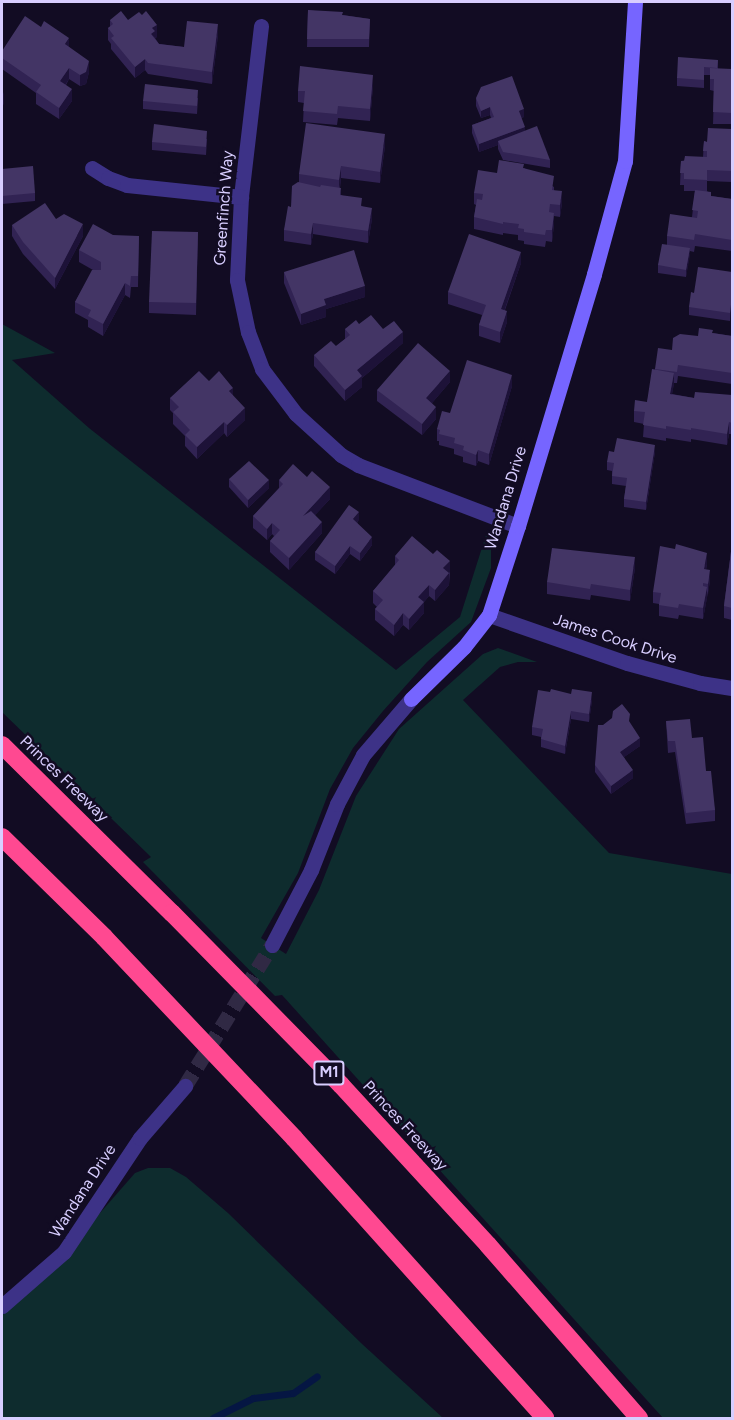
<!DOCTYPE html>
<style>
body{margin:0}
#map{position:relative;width:734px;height:1420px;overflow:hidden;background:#120c23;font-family:Figtree,sans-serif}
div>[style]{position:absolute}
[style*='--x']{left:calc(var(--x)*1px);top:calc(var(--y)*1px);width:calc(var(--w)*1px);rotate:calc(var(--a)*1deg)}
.green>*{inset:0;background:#0e2c2e}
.stream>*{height:7px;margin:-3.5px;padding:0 3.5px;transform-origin:3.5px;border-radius:3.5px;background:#051643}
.street-tunnel>*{height:15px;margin-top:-7.5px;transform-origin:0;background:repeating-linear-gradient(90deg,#302944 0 15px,transparent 0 23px)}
.street>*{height:15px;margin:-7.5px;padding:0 7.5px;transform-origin:7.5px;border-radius:7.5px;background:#3d3287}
.secondary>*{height:15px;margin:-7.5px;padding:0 7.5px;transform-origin:7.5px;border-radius:7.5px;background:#7665ff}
.highway>*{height:18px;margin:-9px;padding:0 9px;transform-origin:9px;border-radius:9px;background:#ff4991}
.wall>*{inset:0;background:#312353}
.shaded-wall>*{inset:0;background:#1d1238}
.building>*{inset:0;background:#433565}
span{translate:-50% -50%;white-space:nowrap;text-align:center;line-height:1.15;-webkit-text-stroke:5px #120c23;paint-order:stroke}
.shield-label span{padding:2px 4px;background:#120c23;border:2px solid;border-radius:4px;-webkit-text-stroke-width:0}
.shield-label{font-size:15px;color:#d8ceff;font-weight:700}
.street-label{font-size:16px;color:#d8ceff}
.frame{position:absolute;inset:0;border:3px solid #d8ceff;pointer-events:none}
</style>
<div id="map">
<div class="green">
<div style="clip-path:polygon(2px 324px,55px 353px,12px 360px,89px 428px,396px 670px,460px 617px,486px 535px,491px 544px,491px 568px,471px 622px,427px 662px,383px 711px,353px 748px,330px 789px,298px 873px,261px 938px,286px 954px,319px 890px,356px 796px,399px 729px,483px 654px,498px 648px,537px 662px,518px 662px,500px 667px,463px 700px,609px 853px,732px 874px,732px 1418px,663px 1418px,282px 995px,275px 996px,143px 862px,151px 857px,2px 712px)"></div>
<div style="clip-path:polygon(148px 1168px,170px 1168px,186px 1177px,228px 1213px,361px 1343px,443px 1418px,2px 1418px,2px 1308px,100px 1213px,135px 1173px)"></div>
</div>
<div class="stream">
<div style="--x:213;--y:1418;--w:45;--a:-26.6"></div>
<div style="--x:253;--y:1398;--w:40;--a:-7.1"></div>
<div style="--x:293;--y:1393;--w:29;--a:-35"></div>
</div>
<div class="street-tunnel">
<div style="--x:185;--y:1086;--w:166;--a:-58.3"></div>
</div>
<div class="street">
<div style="--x:261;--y:26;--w:172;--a:96.7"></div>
<div style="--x:241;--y:197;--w:83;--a:92.8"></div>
<div style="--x:237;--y:280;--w:53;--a:78.1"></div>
<div style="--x:248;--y:332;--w:40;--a:69"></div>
<div style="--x:262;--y:369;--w:56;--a:52.9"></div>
<div style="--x:296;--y:414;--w:61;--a:42.3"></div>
<div style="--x:341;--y:455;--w:20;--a:30"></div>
<div style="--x:358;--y:465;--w:171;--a:20.9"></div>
<div style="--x:92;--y:168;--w:19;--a:32"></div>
<div style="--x:108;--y:178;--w:20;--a:20"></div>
<div style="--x:127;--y:185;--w:115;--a:6"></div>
<div style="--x:489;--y:615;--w:146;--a:19.2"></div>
<div style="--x:627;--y:663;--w:76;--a:15.3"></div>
<div style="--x:700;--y:683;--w:32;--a:9"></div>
<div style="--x:272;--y:945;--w:85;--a:-62.5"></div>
<div style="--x:311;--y:870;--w:71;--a:-68.5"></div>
<div style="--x:337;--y:804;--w:55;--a:-62"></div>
<div style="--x:363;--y:755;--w:74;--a:-49.4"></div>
<div style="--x:2;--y:1306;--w:82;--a:-41.1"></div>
<div style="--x:64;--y:1252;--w:137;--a:-56.3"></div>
<div style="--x:140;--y:1138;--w:69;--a:-49.1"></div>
</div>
<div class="secondary">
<div style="--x:411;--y:699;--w:74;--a:-44.5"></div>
<div style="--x:464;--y:647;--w:41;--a:-52"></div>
<div style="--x:489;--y:615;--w:94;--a:-72"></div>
<div style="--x:518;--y:526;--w:263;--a:-73.2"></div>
<div style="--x:594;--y:274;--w:117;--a:-74.7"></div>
<div style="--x:625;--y:161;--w:159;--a:-86.4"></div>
</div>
<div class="highway">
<div style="--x:2;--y:745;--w:239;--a:44.7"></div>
<div style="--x:172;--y:913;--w:241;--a:45.5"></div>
<div style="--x:341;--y:1085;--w:217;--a:47.4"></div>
<div style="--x:488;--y:1245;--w:230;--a:48.9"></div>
<div style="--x:2;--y:837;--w:143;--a:44.4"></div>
<div style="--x:104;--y:937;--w:277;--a:46.6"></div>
<div style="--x:294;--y:1138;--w:376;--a:48.1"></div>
</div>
<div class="wall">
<div style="clip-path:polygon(308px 10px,370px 19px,369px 47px,307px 47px)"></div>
<div style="clip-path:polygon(110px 20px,128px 20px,157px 37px,155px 38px,159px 44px,184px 47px,218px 35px,212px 84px,148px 74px,145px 70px,135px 78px,111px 49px,111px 44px,108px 40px,108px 28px,110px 27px)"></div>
<div style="clip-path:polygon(69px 47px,89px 72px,86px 84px,80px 86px,69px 79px,66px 85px,72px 101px,59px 119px,36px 104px,36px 93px,2px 69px,2px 51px)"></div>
<div style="clip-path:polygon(718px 60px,718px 69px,732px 69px,732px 124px,713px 124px,714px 91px,710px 90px,710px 75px,704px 75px,704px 88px,677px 86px,677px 78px)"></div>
<div style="clip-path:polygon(373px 86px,370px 121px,338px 118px,337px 125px,303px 122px,304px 103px,298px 102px,298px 91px)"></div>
<div style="clip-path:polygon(198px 98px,197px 114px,143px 109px,143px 101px)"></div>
<div style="clip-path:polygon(476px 98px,524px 117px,521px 118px,525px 131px,550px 160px,550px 168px,503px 160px,498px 149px,498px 145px,479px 152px,472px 133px,472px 125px,491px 118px,490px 115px,481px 118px,476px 106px)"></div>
<div style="clip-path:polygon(732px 129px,732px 182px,707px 181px,707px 191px,711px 196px,732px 199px,732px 251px,695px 246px,694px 252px,690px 251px,686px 277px,658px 273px,658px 265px,667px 245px,667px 236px,692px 217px,695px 191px,684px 191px,684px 185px,680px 185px,681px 161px,703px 157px,704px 141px,707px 142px)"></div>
<div style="clip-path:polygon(207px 139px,206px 155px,152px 150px,152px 142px)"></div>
<div style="clip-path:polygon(385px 146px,380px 183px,341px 178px,340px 188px,341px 195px,362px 206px,372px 219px,368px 243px,313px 234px,311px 245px,284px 241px,284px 230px,299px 182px,299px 174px)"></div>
<div style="clip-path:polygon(524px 168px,554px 187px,554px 190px,562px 203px,560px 217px,554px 216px,554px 224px,552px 242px,546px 241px,545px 247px,524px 244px,524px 241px,518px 240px,518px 235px,503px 233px,503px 235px,474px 229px,474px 217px,476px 205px,474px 204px,474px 193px,497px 173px)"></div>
<div style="clip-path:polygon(2px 169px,35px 193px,35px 201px,2px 204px)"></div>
<div style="clip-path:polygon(12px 225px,83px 236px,55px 289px,23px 254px,12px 236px)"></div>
<div style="clip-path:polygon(198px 232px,196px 315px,149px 313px,149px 302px)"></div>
<div style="clip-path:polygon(139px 236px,138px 287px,131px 287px,130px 298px,125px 295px,103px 336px,88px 327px,88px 320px,75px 313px,75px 302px,93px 270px,79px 262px,79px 250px)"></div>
<div style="clip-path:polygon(521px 263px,505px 310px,507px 322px,500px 343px,479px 336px,479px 325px,482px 315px,448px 304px,448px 292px)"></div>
<div style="clip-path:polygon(284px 272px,365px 297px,326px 309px,326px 317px,301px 325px,284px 283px)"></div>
<div style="clip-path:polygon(732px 272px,730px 321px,689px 315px,689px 307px,694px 293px)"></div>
<div style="clip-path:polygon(359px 324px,383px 329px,403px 343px,362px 378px,362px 387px,345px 401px,314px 366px,314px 355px,336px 346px,345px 339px,345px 329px)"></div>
<div style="clip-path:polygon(713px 333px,732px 336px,732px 384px,678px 376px,677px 383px,674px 383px,672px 394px,694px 398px,732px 395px,732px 434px,729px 434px,727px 445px,691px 439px,691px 442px,666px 438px,666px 441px,643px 437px,644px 424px,634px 422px,634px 411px,647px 402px,655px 369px,672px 350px,698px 336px)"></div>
<div style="clip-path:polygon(209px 381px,233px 396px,245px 420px,227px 437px,224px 433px,197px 459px,185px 446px,185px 436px,173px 424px,173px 413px,170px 410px,170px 398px)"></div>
<div style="clip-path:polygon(450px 382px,432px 403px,436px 419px,422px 435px,377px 401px,377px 390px)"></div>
<div style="clip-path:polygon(512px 386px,489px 465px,478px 461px,476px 466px,463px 462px,463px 457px,454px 454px,454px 449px,439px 445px,439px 441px,437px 441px,437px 429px,450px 413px)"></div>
<div style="clip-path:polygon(614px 452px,655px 452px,646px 510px,624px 507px,624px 499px,626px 486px,612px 484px,612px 471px,607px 470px,607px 462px)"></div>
<div style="clip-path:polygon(229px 479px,269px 488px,248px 508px,229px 487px)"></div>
<div style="clip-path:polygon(279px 480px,330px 499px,315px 515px,322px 533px,289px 570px,270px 552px,270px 541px,274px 536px,272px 534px,267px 540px,253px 528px,253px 516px,279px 488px)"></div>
<div style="clip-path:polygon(359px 520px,357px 523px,372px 545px,360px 561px,350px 554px,335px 574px,315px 560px,315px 552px)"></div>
<div style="clip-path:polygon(732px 544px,732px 620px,724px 618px,724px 606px)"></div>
<div style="clip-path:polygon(395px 556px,450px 572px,449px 585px,435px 601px,429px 596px,424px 602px,424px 613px,409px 630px,403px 625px,394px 636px,375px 620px,375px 609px,377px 607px,373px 603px,373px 591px,395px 566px)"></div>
<div style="clip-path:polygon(707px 564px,706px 570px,710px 581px,703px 619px,679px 615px,678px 619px,659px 616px,659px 604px,653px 603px,653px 592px)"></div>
<div style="clip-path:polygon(635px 568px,630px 601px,591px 595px,590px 600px,547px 594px,547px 582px)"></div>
<div style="clip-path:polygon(592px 700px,589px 722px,571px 719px,565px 754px,541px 747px,541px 737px,532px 735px,532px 727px)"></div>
<div style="clip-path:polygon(666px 721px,692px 738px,706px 771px,715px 810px,715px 821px,686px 824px,675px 752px,668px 753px)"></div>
<div style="clip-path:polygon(629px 722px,640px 746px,624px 757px,633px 778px,611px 794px,595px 772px,595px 765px,603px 725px)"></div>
</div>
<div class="shaded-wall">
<div style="clip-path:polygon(218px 24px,218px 35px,212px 84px,212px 72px)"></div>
<div style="clip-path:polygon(157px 25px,157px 37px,155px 38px,151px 34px,152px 28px)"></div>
<div style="clip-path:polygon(69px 38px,69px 49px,65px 44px)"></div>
<div style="clip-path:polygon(145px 59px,145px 70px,135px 78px,135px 67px)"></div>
<div style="clip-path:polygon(89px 61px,89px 72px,86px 84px,80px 86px,80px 75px)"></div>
<div style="clip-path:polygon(69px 68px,69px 79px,60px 93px,60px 81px)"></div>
<div style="clip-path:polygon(373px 75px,373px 86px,370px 121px,370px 109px)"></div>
<div style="clip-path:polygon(72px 89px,72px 101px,59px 119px,59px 108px)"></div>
<div style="clip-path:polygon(4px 92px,4px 104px,2px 107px,2px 96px)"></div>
<div style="clip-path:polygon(490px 107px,490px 115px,481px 118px,481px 111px)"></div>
<div style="clip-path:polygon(524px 109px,524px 117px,519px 119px,519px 111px)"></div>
<div style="clip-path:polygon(525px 127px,525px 135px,498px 141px,498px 145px,479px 152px,479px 144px)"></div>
<div style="clip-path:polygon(385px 134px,385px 146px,380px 183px,380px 172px)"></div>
<div style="clip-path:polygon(341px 166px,341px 178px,339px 191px,339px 180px)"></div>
<div style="clip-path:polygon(562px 191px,562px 203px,560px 217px,560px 205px)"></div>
<div style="clip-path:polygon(372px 208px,372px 219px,368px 243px,368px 231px)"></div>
<div style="clip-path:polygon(554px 213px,554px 224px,552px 242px,552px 230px)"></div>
<div style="clip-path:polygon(313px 223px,313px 234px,311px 245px,311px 234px)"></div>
<div style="clip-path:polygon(83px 224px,83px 236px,55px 289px,55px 278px)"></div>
<div style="clip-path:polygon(690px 248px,690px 256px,686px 277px,686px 270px)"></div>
<div style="clip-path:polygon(521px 252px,521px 263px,501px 320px,501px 309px)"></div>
<div style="clip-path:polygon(125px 283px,125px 295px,103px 336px,103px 324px)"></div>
<div style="clip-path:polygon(365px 286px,365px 297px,326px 309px,326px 317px,301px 325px,301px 314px,324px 299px)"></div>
<div style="clip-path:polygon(507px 311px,507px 322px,500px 343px,500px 332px)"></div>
<div style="clip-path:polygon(403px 332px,403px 343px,362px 378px,362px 387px,345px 401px,345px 390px,357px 370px)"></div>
<div style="clip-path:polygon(450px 371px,450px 382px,426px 410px,426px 398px)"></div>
<div style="clip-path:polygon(674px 373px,674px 384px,670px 405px,670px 394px)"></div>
<div style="clip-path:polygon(512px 375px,512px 386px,489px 465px,489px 454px)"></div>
<div style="clip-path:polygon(233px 388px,233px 399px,229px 391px)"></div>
<div style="clip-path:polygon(436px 407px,436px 419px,422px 435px,422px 424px)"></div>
<div style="clip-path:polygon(245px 408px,245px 420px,227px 437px,227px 425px)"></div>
<div style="clip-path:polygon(224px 422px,224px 433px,197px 459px,197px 447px)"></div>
<div style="clip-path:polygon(729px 422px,729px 434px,727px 445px,727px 434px)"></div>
<div style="clip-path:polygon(655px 445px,655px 452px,646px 510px,646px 502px)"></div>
<div style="clip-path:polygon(478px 450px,478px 461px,476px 466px,476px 455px)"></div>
<div style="clip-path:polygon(269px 480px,269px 488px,248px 508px,248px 500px)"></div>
<div style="clip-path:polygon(330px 487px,330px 499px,303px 528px,303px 516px)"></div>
<div style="clip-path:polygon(359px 512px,359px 520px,353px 527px,353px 519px)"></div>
<div style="clip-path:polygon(322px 522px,322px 533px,289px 570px,289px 558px)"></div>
<div style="clip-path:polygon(272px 523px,272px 534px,267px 540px,267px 529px)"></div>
<div style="clip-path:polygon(372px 537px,372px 545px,360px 561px,360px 553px)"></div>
<div style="clip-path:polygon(350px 546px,350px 554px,335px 574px,335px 566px)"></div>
<div style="clip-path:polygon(707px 553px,707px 564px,704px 581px,704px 569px)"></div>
<div style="clip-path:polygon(635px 557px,635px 568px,630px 601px,630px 590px)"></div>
<div style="clip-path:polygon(450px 561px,450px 572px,443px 580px,443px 568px)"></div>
<div style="clip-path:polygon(710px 570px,710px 581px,708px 595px,708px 584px)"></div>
<div style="clip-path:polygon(449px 573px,449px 585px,435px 601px,435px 590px)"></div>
<div style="clip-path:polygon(429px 585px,429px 596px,424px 602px,424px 613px,409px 630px,409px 619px,418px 597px)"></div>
<div style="clip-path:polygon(707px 587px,707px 598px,703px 619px,703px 608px)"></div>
<div style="clip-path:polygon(403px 613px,403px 625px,394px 636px,394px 625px)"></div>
<div style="clip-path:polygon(592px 692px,592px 700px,589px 722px,589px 714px)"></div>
<div style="clip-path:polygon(571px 711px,571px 719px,565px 754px,565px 746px)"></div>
<div style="clip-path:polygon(640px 738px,640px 746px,620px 760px,620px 752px)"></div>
<div style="clip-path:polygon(633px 770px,633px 778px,611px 794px,611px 786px)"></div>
</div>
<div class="building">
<div style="clip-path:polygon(308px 10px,343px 12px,342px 15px,370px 19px,369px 39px,307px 39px)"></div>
<div style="clip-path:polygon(121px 11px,128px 20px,139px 12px,142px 15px,146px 11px,157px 25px,152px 28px,155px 31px,151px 34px,159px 44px,184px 47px,187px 21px,218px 24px,212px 72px,148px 63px,145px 59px,135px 67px,111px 38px,114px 36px,108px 28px,113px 24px,110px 20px)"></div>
<div style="clip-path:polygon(25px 16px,41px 27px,44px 21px,69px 38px,65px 44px,89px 61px,86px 72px,80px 75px,69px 68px,60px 81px,72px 89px,59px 108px,36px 92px,41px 85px,2px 58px,2px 51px)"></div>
<div style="clip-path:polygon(678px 57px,718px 60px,717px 68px,704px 67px,704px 80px,677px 78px)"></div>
<div style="clip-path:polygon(300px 66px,373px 75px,370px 109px,338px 106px,337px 114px,303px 111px,305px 91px,298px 91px)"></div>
<div style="clip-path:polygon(710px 68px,732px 69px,732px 113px,713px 112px,714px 79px,710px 79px)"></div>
<div style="clip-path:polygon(512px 76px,524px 109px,519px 111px,525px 127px,479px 144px,472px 125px,494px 117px,490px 107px,481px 111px,476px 98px,481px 87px)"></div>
<div style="clip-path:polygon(145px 84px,198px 90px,197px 106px,143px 101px)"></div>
<div style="clip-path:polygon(306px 123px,385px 134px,380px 172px,341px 166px,339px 180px,299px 174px)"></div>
<div style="clip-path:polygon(154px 124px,207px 131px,206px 147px,152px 142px)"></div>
<div style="clip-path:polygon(537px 126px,550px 160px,503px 152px,498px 141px)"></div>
<div style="clip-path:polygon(708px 128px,732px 129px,732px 171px,707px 170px,707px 180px,684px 179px,684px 173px,680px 173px,681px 161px,684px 161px,685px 156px,707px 157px,707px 151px,703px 151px,704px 141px,707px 142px)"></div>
<div style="clip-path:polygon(499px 160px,524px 164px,523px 168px,554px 176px,552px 190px,562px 191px,560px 205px,550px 204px,549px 212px,554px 213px,552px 230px,546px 230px,545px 235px,524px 232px,524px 229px,518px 228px,519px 224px,503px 222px,503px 224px,474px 217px,477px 199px,482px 200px,483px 194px,474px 193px,478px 170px,497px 173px)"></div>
<div style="clip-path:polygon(33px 166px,35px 193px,2px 196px,2px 169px)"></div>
<div style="clip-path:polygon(298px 182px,320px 187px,321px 185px,341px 188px,340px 195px,362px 198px,361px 206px,372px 208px,368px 231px,313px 223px,311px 234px,284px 230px,288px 206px,291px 207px,292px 186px)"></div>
<div style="clip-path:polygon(695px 190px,711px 192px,711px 196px,732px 199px,732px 210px,731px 222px,732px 222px,732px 240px,695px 234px,694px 240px,667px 236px,670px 214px,697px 218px,698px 211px,692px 210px)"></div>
<div style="clip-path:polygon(45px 203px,56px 219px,64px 214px,83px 224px,55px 278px,23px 242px,12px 225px)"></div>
<div style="clip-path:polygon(93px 224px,113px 235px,139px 236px,138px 276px,131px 276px,130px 286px,125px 283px,103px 324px,88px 316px,91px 310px,75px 302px,92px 270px,101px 270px,101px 262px,79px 250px)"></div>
<div style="clip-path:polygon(152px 231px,198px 232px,196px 303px,149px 302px)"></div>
<div style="clip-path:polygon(469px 234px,521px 252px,501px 309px,507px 311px,500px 332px,479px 325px,486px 305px,448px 292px)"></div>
<div style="clip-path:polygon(662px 244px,690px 248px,686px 270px,658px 265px)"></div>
<div style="clip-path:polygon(354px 250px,365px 286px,324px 299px,326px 305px,301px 314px,284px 272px)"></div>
<div style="clip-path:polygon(698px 267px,732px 272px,732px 296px,730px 313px,689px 307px,691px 292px,694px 293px)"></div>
<div style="clip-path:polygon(371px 315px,383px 329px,394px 321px,403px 332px,357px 370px,362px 376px,345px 390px,314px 355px,331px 341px,336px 346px,350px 335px,345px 329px,356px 320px,359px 324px)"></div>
<div style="clip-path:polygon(699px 328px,713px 330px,712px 333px,732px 336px,732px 373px,678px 365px,677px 372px,655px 369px,658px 348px,672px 350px,673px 338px,680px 334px,698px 336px)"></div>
<div style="clip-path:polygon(418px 343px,450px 371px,426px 398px,436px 407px,422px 424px,377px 390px)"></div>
<div style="clip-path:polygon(467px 360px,512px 375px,489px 454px,478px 450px,476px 455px,463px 450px,464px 446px,454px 443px,455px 438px,439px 434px,440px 430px,437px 429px,442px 411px,450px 413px)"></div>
<div style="clip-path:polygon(652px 369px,674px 373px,670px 394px,694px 398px,695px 392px,732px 395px,731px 412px,732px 413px,732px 423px,729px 422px,727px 434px,691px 428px,691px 430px,666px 426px,666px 429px,643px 425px,645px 412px,634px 411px,635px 400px,647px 402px)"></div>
<div style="clip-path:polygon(199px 371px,209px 381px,219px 371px,233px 388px,229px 391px,245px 408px,227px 425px,224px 422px,197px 447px,185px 435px,190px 430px,173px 412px,179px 407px,170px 398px)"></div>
<div style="clip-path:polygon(617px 438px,655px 445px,646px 502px,624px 499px,627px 478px,612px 476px,614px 463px,607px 462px,609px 451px,614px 452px)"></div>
<div style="clip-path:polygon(249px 461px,269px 480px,248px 500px,229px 479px)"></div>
<div style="clip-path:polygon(293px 464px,307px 477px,312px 471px,330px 487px,303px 516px,311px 511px,322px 522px,289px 558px,270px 541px,280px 530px,272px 523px,267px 529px,253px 516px,283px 484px,279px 480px)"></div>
<div style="clip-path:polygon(349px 505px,359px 512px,353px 519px,372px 537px,360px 553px,350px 546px,335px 566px,315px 552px)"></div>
<div style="clip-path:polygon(412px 536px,433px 554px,437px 550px,450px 561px,443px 568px,449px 573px,435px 590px,429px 585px,418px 597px,424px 602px,409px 619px,403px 613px,394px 625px,375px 609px,383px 600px,373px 591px,399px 560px,395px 556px)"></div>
<div style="clip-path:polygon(676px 544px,707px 553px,704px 569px,710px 570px,708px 584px,703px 583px,703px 586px,707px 587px,703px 608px,679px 604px,678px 608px,659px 605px,661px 593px,653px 592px,660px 546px,675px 549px)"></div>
<div style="clip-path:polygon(732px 544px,732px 608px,724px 606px)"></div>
<div style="clip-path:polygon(552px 548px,635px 557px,630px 590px,591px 584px,590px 589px,547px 582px)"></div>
<div style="clip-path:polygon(551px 689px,571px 694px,572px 689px,592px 692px,589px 714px,571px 711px,565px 746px,541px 739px,543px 729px,532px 727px,538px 690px,550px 692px)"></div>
<div style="clip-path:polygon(622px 704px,630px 714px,629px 721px,640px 738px,620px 752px,633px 770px,611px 786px,595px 765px,598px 725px,603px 725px,612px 718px,613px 711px)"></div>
<div style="clip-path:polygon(690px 719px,692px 738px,703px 737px,706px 771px,711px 771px,715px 810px,686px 813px,675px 741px,668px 741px,666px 721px)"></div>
</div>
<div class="shield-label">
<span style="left:329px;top:1073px">M1</span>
</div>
<div class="street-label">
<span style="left:224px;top:208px;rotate:-86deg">Greenfinch Way</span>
<span style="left:506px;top:498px;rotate:-73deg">Wandana Drive</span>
<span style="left:615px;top:639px;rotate:18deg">James Cook Drive</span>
<span style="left:64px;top:779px;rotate:44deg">Princes Freeway</span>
<span style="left:405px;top:1126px;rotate:47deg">Princes Freeway</span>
<span style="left:83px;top:1191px;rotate:-57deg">Wandana Drive</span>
</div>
<div class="frame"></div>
</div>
